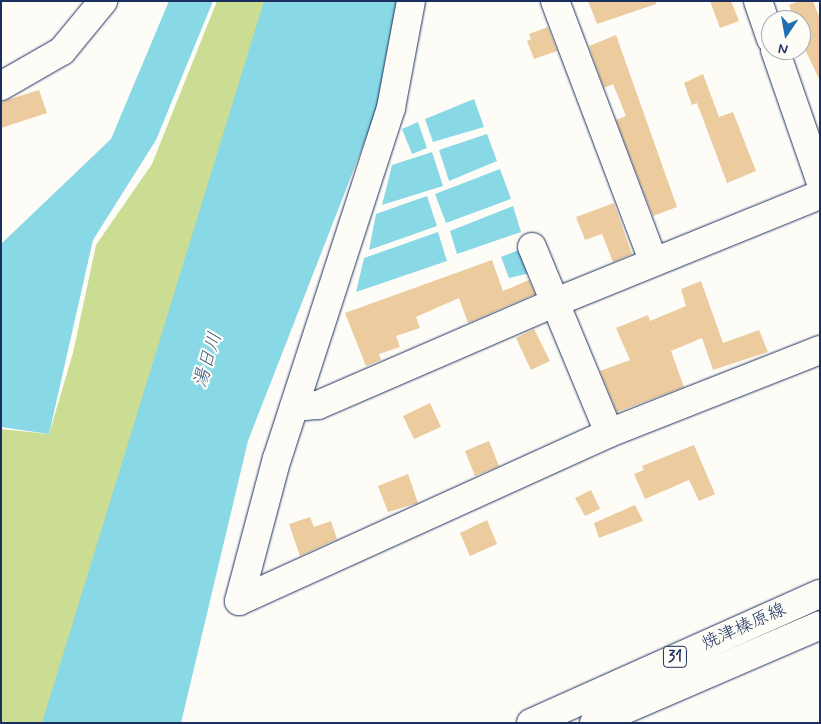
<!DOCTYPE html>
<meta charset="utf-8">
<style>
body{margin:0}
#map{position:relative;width:821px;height:724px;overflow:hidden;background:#fdfcf7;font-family:Mynerve,"Klee One",sans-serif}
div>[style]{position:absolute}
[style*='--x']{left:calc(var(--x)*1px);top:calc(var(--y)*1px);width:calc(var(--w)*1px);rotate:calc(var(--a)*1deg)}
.green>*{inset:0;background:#cadd92}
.water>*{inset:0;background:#89d8e6}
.building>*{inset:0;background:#eccc9e}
.roads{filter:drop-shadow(0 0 1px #1b2f5e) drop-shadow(0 0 1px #1b2f5e)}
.minor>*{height:28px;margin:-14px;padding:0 14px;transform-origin:14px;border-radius:14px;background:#fdfcf7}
.major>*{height:28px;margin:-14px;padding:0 14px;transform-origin:14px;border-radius:14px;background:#fdfcf7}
span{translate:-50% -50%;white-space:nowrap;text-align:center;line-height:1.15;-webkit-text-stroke:4.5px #fdfcf7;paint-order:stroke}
.shield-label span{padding:1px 4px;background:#fdfcf7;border:1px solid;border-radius:4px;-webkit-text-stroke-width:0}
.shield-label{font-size:16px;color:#1b2f5e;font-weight:700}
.street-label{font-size:18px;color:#1b2f5e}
.water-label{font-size:19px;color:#365980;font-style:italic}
.frame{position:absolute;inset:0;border:2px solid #1b2f5e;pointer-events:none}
.north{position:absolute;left:761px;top:10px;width:50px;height:50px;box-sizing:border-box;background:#fdfcf7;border:1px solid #a3aaba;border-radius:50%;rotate:192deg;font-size:14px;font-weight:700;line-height:20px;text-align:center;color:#1b2f5e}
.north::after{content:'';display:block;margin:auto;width:18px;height:22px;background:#1f6fb2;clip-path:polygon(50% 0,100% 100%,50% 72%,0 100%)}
</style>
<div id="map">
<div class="green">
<div style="clip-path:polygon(217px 1px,265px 1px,51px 723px,1px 723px,1px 429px,49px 434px,73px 353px,96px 245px,152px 164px)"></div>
</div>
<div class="water">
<div style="clip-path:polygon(169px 1px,213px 1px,156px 140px,93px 240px,49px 434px,1px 427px,1px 244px,111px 139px)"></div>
<div style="clip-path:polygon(264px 1px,407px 1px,403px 43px,248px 441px,181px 723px,42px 723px)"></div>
<div style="clip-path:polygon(474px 99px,484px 127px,433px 142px,425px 119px)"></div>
<div style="clip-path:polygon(418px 122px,427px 148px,412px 154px,402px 129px)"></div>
<div style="clip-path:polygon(487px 134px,497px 161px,449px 181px,439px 150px)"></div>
<div style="clip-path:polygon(432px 152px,443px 186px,382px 205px,392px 165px)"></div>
<div style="clip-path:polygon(500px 169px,511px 199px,446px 223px,435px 194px)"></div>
<div style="clip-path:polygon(427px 196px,437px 226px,369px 250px,376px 214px)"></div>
<div style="clip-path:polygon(513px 206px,521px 232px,457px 254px,450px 231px)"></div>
<div style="clip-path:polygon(438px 232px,447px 261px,356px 292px,364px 258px)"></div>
<div style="clip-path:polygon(521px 249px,530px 273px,509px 278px,501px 257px)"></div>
</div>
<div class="building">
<div style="clip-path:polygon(588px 1px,656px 1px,656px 4px,597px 24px)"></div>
<div style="clip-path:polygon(710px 1px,731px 1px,739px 21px,720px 28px)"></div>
<div style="clip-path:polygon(800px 1px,813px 1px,820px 19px,820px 81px,801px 41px,801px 20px,795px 20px,789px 5px)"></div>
<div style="clip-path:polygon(548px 27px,557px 51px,534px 59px,527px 41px,531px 39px,529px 34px)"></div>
<div style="clip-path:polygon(616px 35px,677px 207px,653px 216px,616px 120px,626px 116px,613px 84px,604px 88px,589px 46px)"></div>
<div style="clip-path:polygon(703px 74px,719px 117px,733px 112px,756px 171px,727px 183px,697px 103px,692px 105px,684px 83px)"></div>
<div style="clip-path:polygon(39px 90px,47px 113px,1px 128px,1px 102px)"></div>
<div style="clip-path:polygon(614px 203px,632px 254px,613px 262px,602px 234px,585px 240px,576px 217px)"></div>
<div style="clip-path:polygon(492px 260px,503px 291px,529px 280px,535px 294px,468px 323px,459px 298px,416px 317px,420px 328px,396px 336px,400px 347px,379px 354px,381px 360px,366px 366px,345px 313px)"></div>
<div style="clip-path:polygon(701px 281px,723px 343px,759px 330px,768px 352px,713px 370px,702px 338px,671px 351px,684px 387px,617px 412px,600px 371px,630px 360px,616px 328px,648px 315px,650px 321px,686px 306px,681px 289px)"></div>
<div style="clip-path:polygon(534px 329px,550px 361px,531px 370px,516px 338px)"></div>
<div style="clip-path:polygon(430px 403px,441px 427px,414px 439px,403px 416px)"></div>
<div style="clip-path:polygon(489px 441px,499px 466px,475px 476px,465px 451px)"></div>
<div style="clip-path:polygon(694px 445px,715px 494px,699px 501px,689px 480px,645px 499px,634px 474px,644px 470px,642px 466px)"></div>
<div style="clip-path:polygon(408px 474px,418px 503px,388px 512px,378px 486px)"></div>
<div style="clip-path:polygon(591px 490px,600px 509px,585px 516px,575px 498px)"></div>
<div style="clip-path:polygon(635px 505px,643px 521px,599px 538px,594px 523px)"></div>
<div style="clip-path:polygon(310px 517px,314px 527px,331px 521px,337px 539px,300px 556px,289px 524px)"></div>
<div style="clip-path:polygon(487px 520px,497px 544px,470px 556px,460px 533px)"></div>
</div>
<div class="roads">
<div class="minor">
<div style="--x:411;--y:1;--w:109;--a:100.6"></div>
<div style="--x:391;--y:108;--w:368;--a:108"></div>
<div style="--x:277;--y:458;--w:148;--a:104.9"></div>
<div style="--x:239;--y:601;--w:406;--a:-24.4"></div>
<div style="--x:609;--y:433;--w:227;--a:-21.5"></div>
<div style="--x:555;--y:1;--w:278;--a:69.3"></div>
<div style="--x:758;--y:1;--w:40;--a:71.1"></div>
<div style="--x:775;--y:50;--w:138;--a:70.9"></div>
<div style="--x:1;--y:86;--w:70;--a:-29.8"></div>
<div style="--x:62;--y:51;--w:65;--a:-50.6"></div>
<div style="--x:532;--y:247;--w:201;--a:67.5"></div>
<div style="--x:294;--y:407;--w:24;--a:-5"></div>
<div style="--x:318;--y:405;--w:259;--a:-23.4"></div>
<div style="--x:556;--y:302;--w:285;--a:-22.1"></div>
</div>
<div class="major">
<div style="--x:531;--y:723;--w:316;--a:-24.1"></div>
<div style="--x:594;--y:723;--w:246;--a:-23.4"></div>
</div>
</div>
<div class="shield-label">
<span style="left:675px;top:657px">31</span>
</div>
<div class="street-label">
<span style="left:744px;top:627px;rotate:-24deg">焼津榛原線</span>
</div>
<div class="water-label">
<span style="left:208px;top:360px;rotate:-73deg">湯日川</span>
</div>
<div class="frame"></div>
<div class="north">N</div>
</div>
